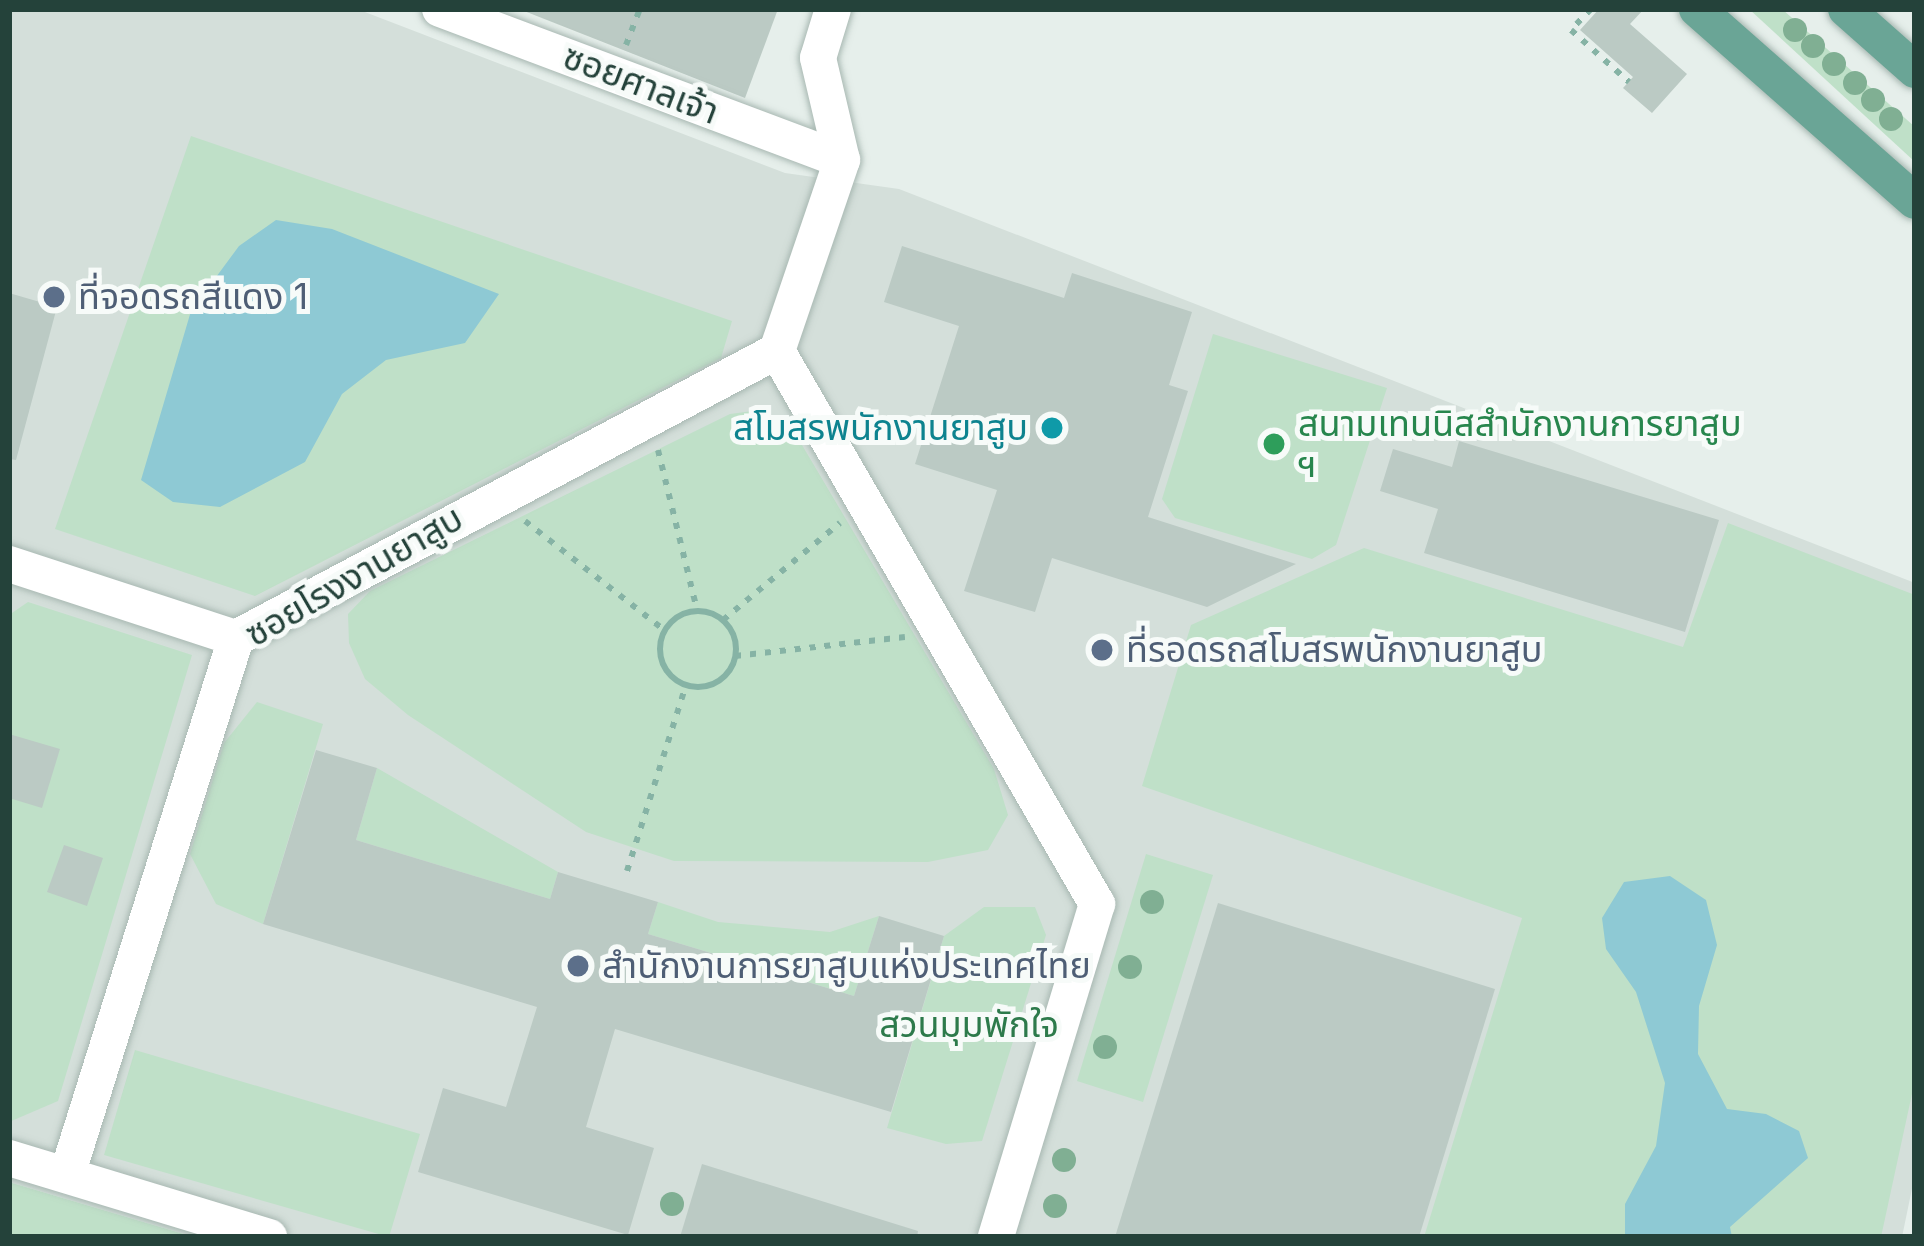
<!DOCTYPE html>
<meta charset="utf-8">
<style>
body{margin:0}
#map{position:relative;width:1924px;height:1246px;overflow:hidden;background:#e6efeb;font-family:Inter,"Noto Sans Thai",sans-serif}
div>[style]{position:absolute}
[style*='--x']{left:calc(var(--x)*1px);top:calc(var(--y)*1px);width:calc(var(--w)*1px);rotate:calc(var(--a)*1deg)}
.built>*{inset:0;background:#d4dfda}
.green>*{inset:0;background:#bfe0c8}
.water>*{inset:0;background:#8ec9d4}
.building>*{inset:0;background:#bbcac4}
.path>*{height:6px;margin-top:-3px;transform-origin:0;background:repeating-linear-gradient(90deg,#86b3a5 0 6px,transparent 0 15px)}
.path>.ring{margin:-3px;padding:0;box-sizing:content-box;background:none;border:6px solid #86b3a5;border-radius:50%}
.roads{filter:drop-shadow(0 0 3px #a8b8b2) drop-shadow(0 0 3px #a8b8b2)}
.minor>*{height:36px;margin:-18px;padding:0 18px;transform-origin:18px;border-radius:18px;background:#fff}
.major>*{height:36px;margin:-18px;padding:0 18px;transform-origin:18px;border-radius:18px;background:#6aa596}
.trees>*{width:24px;height:24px;margin:-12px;border-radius:50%;background:#80af93}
.dots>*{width:33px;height:33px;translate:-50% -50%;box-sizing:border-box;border:6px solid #f7fbf9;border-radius:50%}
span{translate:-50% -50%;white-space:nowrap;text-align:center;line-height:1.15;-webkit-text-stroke:10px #f7fbf9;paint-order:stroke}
.street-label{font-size:36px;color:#24423a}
.service-label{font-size:36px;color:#4e5e75}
.left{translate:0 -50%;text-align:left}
.leisure-label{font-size:36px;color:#27864d}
.culture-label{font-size:36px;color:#0d838f}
.right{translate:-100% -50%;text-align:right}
.park-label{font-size:36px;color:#2d7a4b}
.frame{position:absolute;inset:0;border:12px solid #24423a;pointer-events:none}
</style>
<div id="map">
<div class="built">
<div style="clip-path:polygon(9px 9px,357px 9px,785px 173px,899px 189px,1915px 583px,1915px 1174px,1902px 1237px,194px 1237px,9px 1182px)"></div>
</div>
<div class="green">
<div style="clip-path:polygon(1749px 9px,1782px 9px,1915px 127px,1915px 162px)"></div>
<div style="clip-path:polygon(191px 136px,732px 321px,721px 358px,255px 596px,55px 529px)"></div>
<div style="clip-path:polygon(1213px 334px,1387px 388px,1336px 545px,1312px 559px,1175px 518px,1162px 499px)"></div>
<div style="clip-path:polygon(760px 410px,799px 440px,994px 769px,1008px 815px,988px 850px,928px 862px,674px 861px,586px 832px,408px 715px,365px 679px,349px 643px,348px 614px,370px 591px,730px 414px)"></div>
<div style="clip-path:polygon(1728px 523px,1915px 595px,1915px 1080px,1881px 1237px,1424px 1237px,1522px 918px,1142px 786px,1191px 625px,1364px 548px,1683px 647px)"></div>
<div style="clip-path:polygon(28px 602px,192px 655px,58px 1101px,9px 1122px,9px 615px)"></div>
<div style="clip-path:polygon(257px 702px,323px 724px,263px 924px,216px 904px,190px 854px,224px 743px)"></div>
<div style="clip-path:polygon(377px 768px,558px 872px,550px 899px,356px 840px)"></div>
<div style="clip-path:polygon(1146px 854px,1213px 875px,1143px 1102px,1077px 1081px)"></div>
<div style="clip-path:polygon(658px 902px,718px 922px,830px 932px,879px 916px,854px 996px,648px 934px)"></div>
<div style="clip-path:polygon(984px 907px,1035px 907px,1046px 935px,982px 1141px,946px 1144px,887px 1128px,944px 936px)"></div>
<div style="clip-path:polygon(135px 1050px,420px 1134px,389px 1237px,104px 1155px)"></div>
<div style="clip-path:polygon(9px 1182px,194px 1237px,9px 1237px)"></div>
</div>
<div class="water">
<div style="clip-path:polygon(276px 220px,332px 229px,499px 294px,465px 343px,386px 360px,342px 394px,305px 462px,220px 507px,173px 502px,141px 480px,191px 311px,239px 246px)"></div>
<div style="clip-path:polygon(1670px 876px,1706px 900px,1717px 945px,1699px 1006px,1698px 1054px,1727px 1109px,1766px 1114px,1799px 1131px,1808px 1158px,1730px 1227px,1732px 1237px,1625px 1237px,1625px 1204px,1656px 1146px,1665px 1083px,1636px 992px,1606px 949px,1602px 918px,1624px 882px)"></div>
</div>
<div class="building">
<div style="clip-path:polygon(519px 9px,778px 9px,745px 98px)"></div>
<div style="clip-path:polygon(1599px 9px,1644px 9px,1630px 24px,1687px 74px,1652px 113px,1623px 88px,1633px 77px,1580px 30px)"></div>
<div style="clip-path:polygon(902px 246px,1064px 298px,1072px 273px,1192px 312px,1169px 385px,1188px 391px,1148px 517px,1296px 564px,1207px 607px,1052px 558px,1035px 612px,964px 591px,997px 490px,915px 464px,959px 326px,884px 302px)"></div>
<div style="clip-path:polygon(9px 293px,57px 307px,16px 460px,9px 459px)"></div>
<div style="clip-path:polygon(1459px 441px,1719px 520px,1685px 632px,1424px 553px,1438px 509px,1380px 491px,1393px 449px,1452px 467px)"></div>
<div style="clip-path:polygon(9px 734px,60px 749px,42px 808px,9px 798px)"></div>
<div style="clip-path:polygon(316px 750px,377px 768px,356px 840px,550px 899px,558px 872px,658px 902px,648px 934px,854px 996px,879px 916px,944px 936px,891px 1112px,615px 1029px,586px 1127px,654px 1148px,628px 1235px,418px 1172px,443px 1088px,506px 1107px,537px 1007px,263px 924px)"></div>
<div style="clip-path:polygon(64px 845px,103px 858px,87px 906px,47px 892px)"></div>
<div style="clip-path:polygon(1218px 903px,1495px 989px,1419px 1237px,1115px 1237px)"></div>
<div style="clip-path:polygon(702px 1164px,918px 1231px,917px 1237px,680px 1237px)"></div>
</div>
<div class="path">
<div style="--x:1591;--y:9;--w:29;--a:134"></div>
<div style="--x:1571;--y:30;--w:78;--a:41.9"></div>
<div style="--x:626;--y:45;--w:39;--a:-69"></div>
<div style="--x:658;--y:450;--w:165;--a:76.3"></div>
<div style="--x:525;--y:521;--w:177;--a:38.1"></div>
<div class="ring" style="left:660px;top:611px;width:70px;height:70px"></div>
<div style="--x:723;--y:620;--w:152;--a:-39.7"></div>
<div style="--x:735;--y:656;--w:171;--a:-6.4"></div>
<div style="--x:627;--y:871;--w:195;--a:-72.4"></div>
</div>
<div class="roads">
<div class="minor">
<div style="--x:440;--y:9;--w:429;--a:20.6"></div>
<div style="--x:833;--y:9;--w:51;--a:107"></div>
<div style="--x:818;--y:58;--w:105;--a:76.8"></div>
<div style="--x:777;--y:351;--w:639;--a:59.94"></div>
<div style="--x:1097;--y:904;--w:348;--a:106.9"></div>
<div style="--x:9;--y:564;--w:239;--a:18.1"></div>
<div style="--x:9;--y:1158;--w:272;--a:16.9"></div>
<div style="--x:67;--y:1175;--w:563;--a:-72.53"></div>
<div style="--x:236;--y:638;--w:612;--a:-27.95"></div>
<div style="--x:777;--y:351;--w:202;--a:-71.2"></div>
</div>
<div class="major">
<div style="--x:1697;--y:9;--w:290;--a:41.4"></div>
<div style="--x:1846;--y:9;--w:92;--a:41.5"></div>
</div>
</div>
<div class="trees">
<div style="left:1795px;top:30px"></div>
<div style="left:1813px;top:46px"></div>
<div style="left:1834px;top:64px"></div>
<div style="left:1855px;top:83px"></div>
<div style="left:1873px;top:100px"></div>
<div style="left:1891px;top:119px"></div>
<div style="left:1152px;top:902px"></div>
<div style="left:1130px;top:967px"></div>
<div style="left:1105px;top:1047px"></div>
<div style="left:1064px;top:1160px"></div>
<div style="left:672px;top:1204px"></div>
<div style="left:1055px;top:1206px"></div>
</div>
<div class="dots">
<div style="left:54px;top:297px;background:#5c6f8a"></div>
<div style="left:1052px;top:428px;background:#0f9aa8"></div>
<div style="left:1274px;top:444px;background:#2e9e5b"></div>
<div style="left:1102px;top:650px;background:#5c6f8a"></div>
<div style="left:578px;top:966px;background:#5c6f8a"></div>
</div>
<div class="street-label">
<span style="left:641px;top:84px;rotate:21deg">ซอยศาลเจ้า</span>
<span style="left:354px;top:576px;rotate:-30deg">ซอยโรงงานยาสูบ</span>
</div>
<div class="service-label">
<span class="left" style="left:78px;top:297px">ที่จอดรถสีแดง 1</span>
<span class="left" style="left:1126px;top:650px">ที่รอดรถสโมสรพนักงานยาสูบ</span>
<span class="left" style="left:602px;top:966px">สำนักงานการยาสูบแห่งประเทศไทย</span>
</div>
<div class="leisure-label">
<span class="left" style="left:1298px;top:444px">สนามเทนนิสสำนักงานการยาสูบ<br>ฯ</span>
</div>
<div class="culture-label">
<span class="right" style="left:1028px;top:428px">สโมสรพนักงานยาสูบ</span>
</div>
<div class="park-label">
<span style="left:969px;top:1025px">สวนมุมพักใจ</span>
</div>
<div class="frame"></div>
</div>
